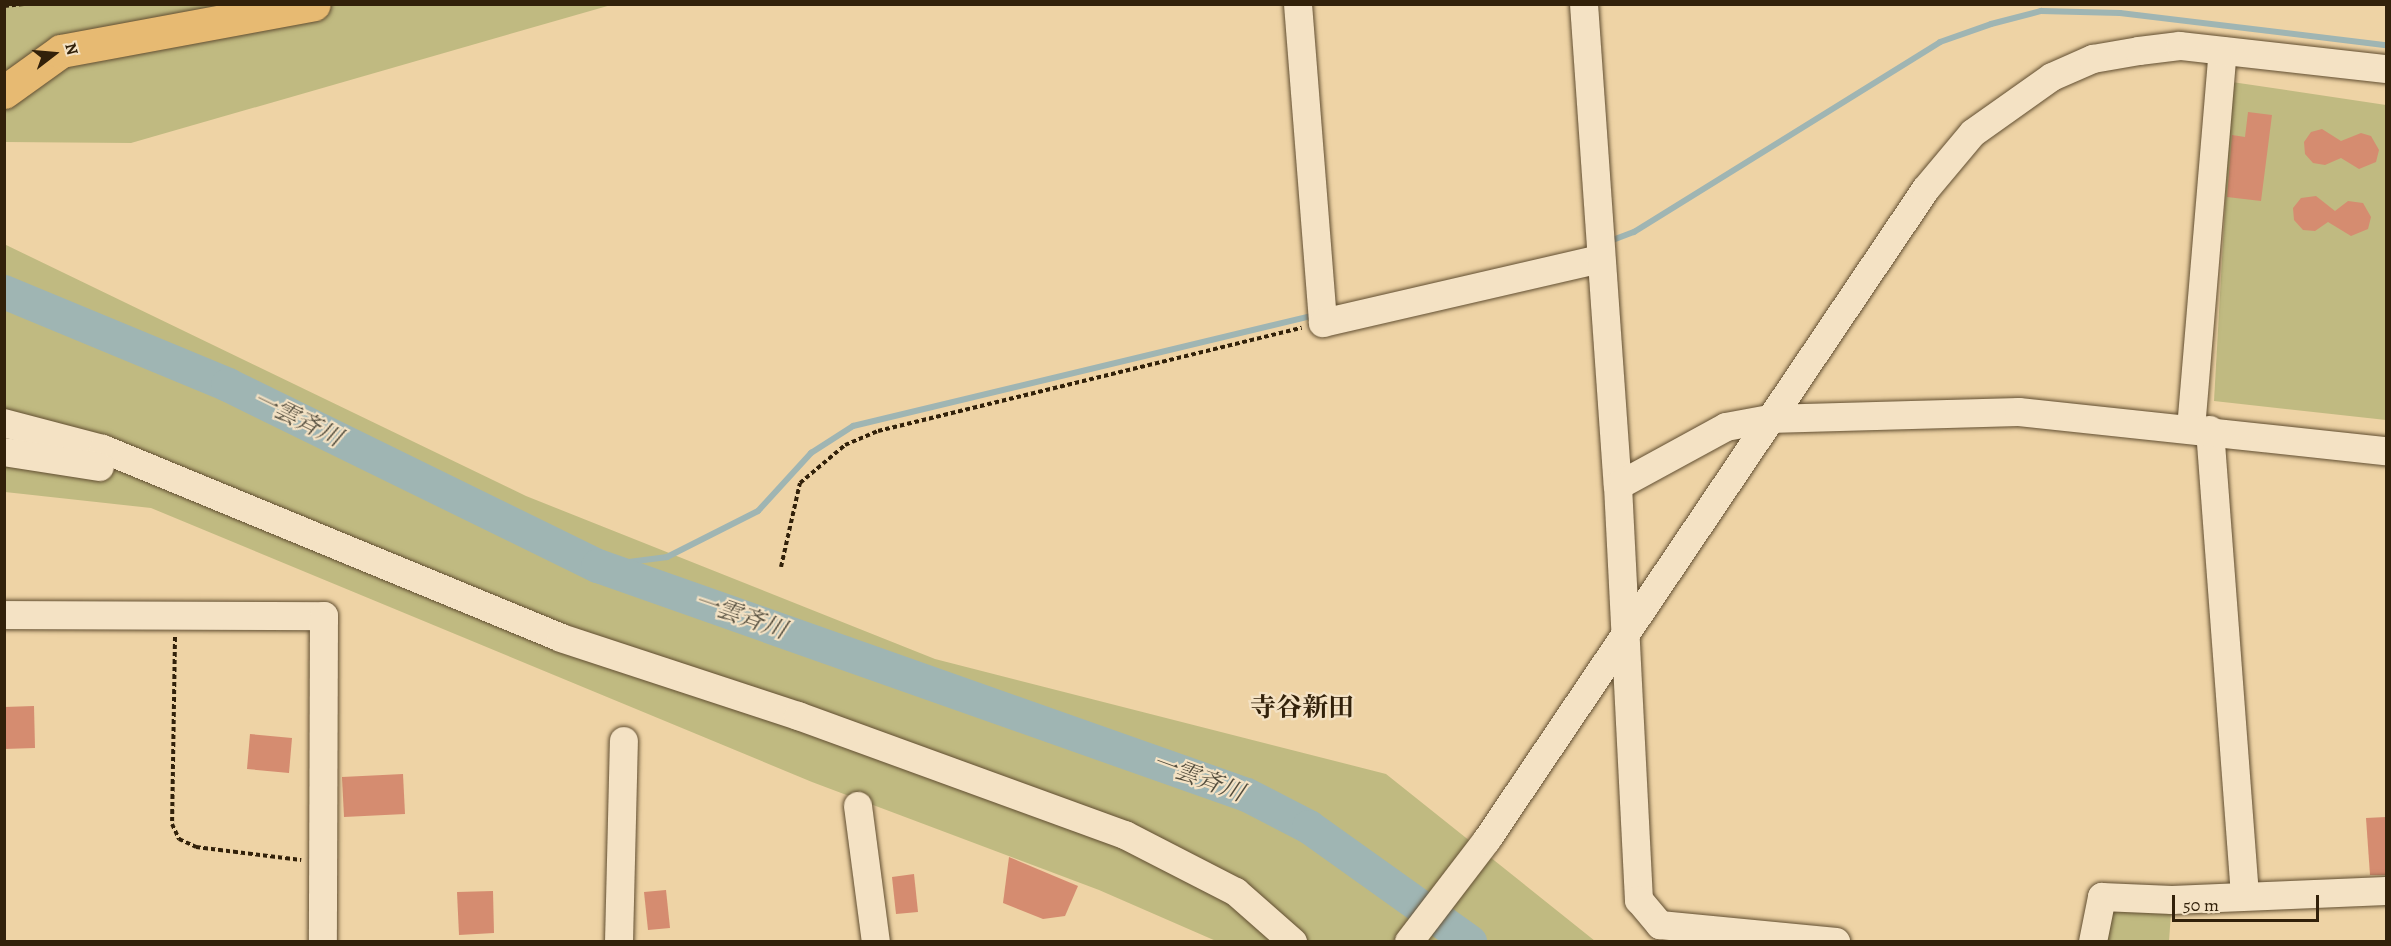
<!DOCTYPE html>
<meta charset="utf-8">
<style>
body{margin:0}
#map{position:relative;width:2391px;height:946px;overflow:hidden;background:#eed3a5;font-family:Alegreya,"Noto Serif JP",serif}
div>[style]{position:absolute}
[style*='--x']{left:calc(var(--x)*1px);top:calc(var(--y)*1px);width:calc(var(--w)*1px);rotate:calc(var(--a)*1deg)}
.green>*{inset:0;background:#c0ba81}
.stream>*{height:6px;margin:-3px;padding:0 3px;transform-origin:3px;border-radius:3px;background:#9fb5b3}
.river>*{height:34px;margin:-17px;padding:0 17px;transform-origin:17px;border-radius:17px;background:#9fb5b3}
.building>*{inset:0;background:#d58c70}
.path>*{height:4px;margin-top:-2px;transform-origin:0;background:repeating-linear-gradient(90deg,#32210a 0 4.5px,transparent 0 7.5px)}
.roads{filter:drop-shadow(0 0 2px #614e31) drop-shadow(0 0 2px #614e31)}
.minor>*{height:28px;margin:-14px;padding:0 14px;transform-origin:14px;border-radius:14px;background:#f4e2c4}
.major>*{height:33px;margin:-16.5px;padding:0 16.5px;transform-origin:16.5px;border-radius:16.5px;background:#e7ba72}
span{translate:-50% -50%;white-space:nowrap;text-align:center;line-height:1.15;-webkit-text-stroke:4.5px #f4e2c4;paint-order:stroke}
.water-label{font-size:24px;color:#534d3d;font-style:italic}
.quarter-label{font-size:26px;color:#32210a;font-weight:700}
.frame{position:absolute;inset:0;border:6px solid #32210a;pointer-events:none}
.north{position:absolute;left:24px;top:24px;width:60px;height:60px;-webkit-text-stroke:4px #f4e2c4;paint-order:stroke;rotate:74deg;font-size:16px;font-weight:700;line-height:24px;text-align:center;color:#32210a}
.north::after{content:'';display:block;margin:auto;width:21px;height:27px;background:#32210a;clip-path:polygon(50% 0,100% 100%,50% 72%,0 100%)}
.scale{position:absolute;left:2172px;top:895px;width:147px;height:27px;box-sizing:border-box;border:3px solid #32210a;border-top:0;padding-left:8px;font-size:18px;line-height:21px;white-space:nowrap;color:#32210a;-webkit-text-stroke:4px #f4e2c4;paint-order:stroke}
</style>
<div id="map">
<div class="green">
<div style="clip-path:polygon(5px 5px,611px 5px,131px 143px,5px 142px)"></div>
<div style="clip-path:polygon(2232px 82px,2386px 105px,2386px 420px,2214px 401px)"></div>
<div style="clip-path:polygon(4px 244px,526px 496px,935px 659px,1386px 774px,1595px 941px,1216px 941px,1099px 890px,812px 782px,151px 508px,5px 492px)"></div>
<div style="clip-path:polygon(2102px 897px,2172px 900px,2169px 941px,2096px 942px)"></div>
</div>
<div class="stream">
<div style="--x:1610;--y:241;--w:26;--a:-21"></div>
<div style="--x:1634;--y:232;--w:360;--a:-31.8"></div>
<div style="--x:1940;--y:42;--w:54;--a:-19.4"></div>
<div style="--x:1991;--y:24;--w:52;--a:-14.6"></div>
<div style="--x:2041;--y:11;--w:79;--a:1.5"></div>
<div style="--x:2120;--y:13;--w:268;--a:6.9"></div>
<div style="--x:598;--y:566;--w:70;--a:-7.4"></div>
<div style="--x:667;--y:557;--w:102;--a:-26.8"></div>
<div style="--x:758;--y:511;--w:79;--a:-47.6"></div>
<div style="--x:811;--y:453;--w:50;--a:-32.7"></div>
<div style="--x:853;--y:426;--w:475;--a:-13.5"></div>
</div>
<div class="river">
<div style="--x:4;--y:292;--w:243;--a:22.5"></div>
<div style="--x:228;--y:385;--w:412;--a:26.1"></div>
<div style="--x:598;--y:566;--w:688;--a:19.44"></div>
<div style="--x:1247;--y:795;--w:70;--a:27.3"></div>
<div style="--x:1309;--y:827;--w:198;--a:35.5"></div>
</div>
<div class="building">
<div style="clip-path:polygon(2248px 112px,2272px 115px,2261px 201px,2227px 197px,2232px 135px,2245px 137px)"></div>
<div style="clip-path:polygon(2322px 129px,2341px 141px,2361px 133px,2371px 136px,2379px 150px,2376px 162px,2359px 169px,2341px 158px,2325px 165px,2313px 163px,2305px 154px,2304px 142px,2311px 132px)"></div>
<div style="clip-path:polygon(2316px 196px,2335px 211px,2348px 201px,2363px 203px,2371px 217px,2368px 229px,2351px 236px,2328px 222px,2315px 231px,2303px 230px,2294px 220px,2293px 208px,2301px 198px)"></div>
<div style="clip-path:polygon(34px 706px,35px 748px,4px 749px,4px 707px)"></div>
<div style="clip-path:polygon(250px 734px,292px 738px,289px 773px,247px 769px)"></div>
<div style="clip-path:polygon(403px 774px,405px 814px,344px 817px,342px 777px)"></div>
<div style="clip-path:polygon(2386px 817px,2386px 875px,2370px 875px,2366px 818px)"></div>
<div style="clip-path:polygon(1009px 857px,1078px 886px,1065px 916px,1043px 919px,1003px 903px)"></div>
<div style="clip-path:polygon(914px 874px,918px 912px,896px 914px,892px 877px)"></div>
<div style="clip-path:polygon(666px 890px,670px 928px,648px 930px,644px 892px)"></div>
<div style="clip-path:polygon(493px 891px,494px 933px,459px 935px,457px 892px)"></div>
</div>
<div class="path">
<div style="--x:4;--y:6;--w:20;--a:-6"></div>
<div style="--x:781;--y:567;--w:86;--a:-77.3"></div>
<div style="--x:800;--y:483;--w:59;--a:-40.2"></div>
<div style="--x:845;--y:445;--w:36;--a:-23"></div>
<div style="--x:878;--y:431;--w:436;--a:-13.7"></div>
<div style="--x:175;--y:637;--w:187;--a:90.9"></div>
<div style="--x:172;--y:824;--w:17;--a:65"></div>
<div style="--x:179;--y:839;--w:19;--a:25"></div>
<div style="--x:196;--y:847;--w:106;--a:7.1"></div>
</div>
<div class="roads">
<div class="minor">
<div style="--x:1298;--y:4;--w:320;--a:85.5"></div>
<div style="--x:1323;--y:323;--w:285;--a:-13"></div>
<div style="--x:1584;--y:4;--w:483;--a:86"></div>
<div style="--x:1618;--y:486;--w:415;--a:87.1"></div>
<div style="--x:1639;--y:900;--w:33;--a:50"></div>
<div style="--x:1660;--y:925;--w:177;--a:5.5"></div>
<div style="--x:4;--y:423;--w:102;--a:14.7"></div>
<div style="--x:103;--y:449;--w:495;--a:22.4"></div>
<div style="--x:561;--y:638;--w:250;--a:18.2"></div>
<div style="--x:798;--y:716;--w:348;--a:20"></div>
<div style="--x:1125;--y:835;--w:125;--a:27.2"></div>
<div style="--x:1236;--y:892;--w:76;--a:41.3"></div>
<div style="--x:2191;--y:429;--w:379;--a:-85.2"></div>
<div style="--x:2210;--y:430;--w:465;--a:85.7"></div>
<div style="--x:4;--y:452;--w:97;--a:8.9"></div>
<div style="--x:1618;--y:486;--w:123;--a:-28.6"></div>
<div style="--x:1726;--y:427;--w:44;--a:-10.5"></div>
<div style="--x:1769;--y:419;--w:250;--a:-1.6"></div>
<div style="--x:2019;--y:412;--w:369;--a:6.1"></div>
<div style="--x:4;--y:615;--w:320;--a:0.2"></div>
<div style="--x:324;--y:616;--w:326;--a:90.2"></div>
<div style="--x:858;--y:806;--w:137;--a:82.5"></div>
<div style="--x:619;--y:942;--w:201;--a:-88.6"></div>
<div style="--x:1409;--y:942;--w:128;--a:-52.6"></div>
<div style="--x:1487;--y:840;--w:785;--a:-56.01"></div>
<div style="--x:1926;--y:189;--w:73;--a:-50"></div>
<div style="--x:1973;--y:133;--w:97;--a:-35.3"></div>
<div style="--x:2052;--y:77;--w:45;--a:-23.7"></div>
<div style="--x:2093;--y:59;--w:47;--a:-9.9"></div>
<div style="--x:2139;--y:51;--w:41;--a:-7"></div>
<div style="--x:2180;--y:46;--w:207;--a:6.4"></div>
<div style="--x:2093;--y:942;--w:46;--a:-78.7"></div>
<div style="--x:2102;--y:897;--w:70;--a:2.5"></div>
<div style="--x:2172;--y:900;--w:214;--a:-2.4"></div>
</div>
<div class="major">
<div style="--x:4;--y:92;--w:70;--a:-35.7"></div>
<div style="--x:61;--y:51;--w:257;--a:-10.5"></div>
</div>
</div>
<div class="water-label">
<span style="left:297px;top:419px;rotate:26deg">一雲斉川</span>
<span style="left:740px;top:616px;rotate:19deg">一雲斉川</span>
<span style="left:1198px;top:778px;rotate:20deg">一雲斉川</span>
</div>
<div class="quarter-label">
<span style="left:1302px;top:708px">寺谷新田</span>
</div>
<div class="frame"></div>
<div class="north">N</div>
<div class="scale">50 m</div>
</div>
